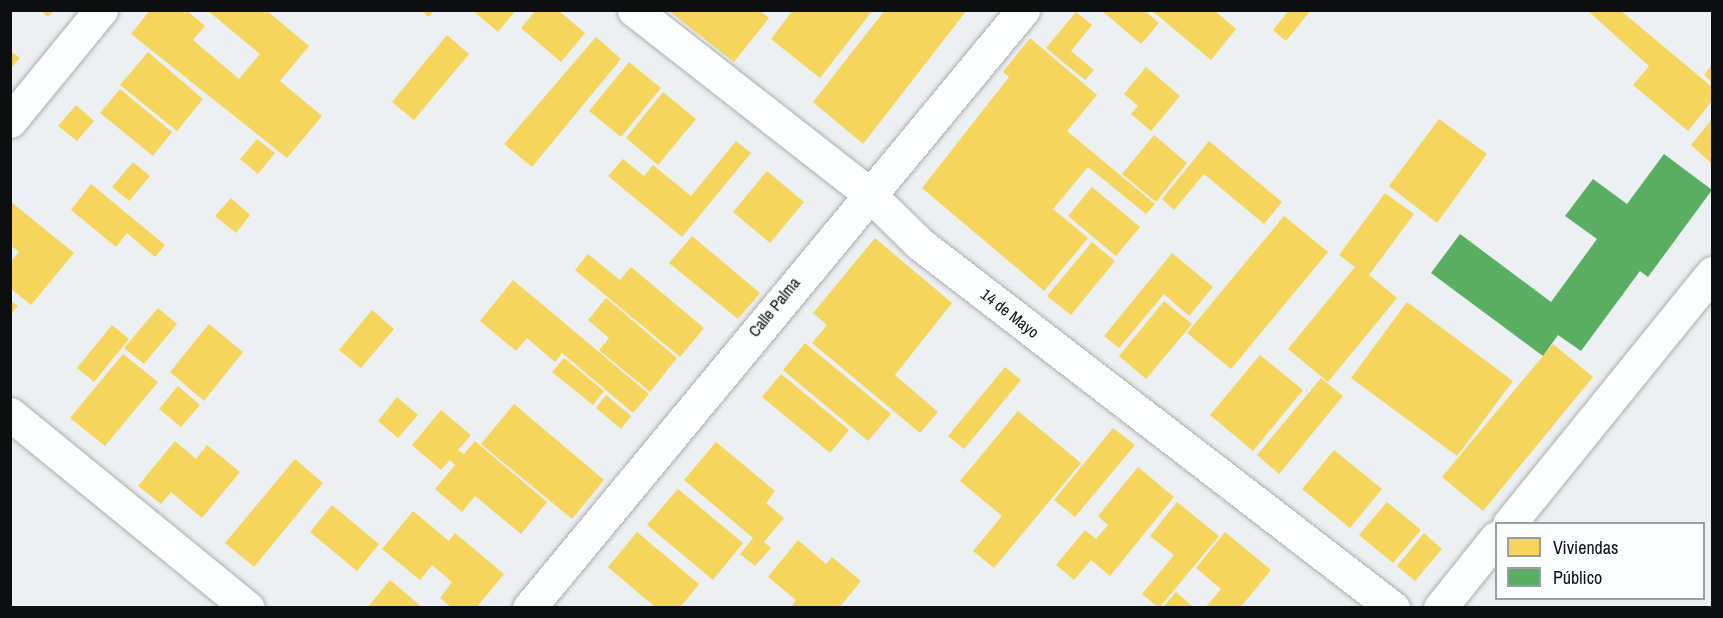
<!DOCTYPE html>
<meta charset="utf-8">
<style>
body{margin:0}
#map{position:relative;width:1723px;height:618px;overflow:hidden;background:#edf0f2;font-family:"Archivo Narrow",sans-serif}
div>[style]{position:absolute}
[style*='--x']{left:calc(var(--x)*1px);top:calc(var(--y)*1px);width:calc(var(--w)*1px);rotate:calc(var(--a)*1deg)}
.homes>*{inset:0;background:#f6d55c}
.public>*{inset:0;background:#5aae61}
.roads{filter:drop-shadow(0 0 2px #acadaf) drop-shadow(0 0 2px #acadaf)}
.minor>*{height:33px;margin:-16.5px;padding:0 16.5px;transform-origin:16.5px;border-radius:16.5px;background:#fcfdfd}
.tertiary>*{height:33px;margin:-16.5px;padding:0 16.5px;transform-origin:16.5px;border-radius:16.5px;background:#fcfdfd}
span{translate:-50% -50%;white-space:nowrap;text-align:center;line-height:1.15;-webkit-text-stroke:6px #fbfeff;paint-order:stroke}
.street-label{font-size:16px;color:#0c0e0f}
.frame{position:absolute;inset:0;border:12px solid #0c0e0f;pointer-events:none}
.legend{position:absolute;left:1495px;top:522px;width:210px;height:78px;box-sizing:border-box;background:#fbfeff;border:2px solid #9b9e9f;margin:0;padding:8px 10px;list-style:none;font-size:18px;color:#0c0e0f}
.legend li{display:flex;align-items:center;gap:12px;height:30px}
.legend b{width:30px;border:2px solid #9b9e9f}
</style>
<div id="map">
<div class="homes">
<div style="clip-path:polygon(40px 10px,54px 10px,48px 17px)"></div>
<div style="clip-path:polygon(150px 10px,186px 10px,205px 26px,193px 40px,239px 79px,260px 54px,207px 10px,266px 10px,309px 46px,280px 81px,322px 116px,287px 158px,131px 34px)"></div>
<div style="clip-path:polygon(421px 10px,434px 10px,429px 17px)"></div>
<div style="clip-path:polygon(472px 10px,516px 10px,498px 32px)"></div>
<div style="clip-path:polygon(536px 10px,558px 10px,585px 33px,561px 62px,521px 28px)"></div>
<div style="clip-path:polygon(668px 10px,759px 10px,769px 18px,734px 62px)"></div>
<div style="clip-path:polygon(793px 10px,873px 10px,820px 78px,771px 39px)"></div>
<div style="clip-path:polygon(885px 10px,967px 10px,863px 144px,813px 102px)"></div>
<div style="clip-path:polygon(1101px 10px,1144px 10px,1159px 23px,1141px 44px)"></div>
<div style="clip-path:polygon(1151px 10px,1214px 10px,1236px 29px,1211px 60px)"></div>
<div style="clip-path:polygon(1289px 10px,1311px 10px,1286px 41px,1273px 30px)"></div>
<div style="clip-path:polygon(1587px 10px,1620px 10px,1712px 87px,1712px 101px,1688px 131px,1633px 85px,1649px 66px)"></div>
<div style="clip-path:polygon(1076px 12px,1092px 25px,1071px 51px,1094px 70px,1085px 80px,1046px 48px)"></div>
<div style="clip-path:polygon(447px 35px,469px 54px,414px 120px,392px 102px)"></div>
<div style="clip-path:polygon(596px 37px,621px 59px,532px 167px,504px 144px)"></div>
<div style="clip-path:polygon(1030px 38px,1097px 95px,1067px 131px,1155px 204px,1146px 214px,1088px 167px,1053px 209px,1088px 238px,1044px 291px,922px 188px,1009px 77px,1003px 72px)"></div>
<div style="clip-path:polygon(10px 51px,20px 58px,10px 69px)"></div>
<div style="clip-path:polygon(148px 52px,203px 99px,177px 131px,120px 85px)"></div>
<div style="clip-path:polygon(629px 62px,661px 88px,621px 137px,589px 111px)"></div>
<div style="clip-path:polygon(1712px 65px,1712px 82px,1704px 75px)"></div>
<div style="clip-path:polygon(1146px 67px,1180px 96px,1151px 131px,1131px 114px,1138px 106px,1124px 94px)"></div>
<div style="clip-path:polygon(120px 89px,172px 132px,153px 156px,100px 113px)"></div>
<div style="clip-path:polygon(663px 92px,696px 119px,658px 165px,626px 138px)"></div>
<div style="clip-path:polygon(76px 105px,94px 121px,77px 141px,58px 126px)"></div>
<div style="clip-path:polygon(1439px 119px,1487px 154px,1437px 223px,1389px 186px)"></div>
<div style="clip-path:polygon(1712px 119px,1712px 164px,1691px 145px)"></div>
<div style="clip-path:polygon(1154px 135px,1187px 163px,1156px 202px,1122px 174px)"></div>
<div style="clip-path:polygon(257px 139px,275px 153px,258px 174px,240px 159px)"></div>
<div style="clip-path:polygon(736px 141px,751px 153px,682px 237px,608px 176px,623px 159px,644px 176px,653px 165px,691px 196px)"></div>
<div style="clip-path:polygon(1209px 141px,1282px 202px,1264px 224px,1204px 174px,1174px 210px,1162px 199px)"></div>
<div style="clip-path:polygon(133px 162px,150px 176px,129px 201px,112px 187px)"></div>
<div style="clip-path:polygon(767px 171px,804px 202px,770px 243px,733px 212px)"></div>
<div style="clip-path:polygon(91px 184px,165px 245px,155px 257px,127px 233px,116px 247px,71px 210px)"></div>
<div style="clip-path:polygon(1092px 187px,1140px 227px,1116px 256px,1068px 216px)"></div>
<div style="clip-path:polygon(1385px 193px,1414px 214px,1369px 275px,1397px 298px,1328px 382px,1288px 349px,1355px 267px,1339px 255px)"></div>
<div style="clip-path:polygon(231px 198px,250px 215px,236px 233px,215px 216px)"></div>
<div style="clip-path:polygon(10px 201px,74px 253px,31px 305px,10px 288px,10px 262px,19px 252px,10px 245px)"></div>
<div style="clip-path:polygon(1284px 216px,1328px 252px,1231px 369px,1187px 333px)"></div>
<div style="clip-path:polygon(692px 236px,760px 293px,738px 319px,669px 263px)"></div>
<div style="clip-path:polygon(875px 238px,952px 303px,895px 375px,938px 412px,920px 433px,812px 343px,827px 325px,813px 313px)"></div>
<div style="clip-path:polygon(1092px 242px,1115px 261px,1071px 315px,1047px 296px)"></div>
<div style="clip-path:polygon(1172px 253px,1213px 287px,1189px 316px,1164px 294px,1119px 348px,1104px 336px)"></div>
<div style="clip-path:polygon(588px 254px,620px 280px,631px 267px,704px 328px,680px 357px,575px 270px)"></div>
<div style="clip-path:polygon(513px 280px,649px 394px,633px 413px,562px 353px,555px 362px,527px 338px,516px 351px,480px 321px)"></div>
<div style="clip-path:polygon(606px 298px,677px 358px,650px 392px,599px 350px,609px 338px,588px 320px)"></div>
<div style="clip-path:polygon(10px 300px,18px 306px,10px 315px)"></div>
<div style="clip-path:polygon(1164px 301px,1192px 324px,1146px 379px,1119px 356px)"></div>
<div style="clip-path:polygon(1407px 302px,1513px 381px,1457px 456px,1351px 378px)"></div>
<div style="clip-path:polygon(158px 308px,177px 324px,144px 364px,124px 348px)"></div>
<div style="clip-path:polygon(372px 310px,394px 329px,361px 368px,339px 350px)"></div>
<div style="clip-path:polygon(209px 324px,243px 352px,204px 401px,170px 372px)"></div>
<div style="clip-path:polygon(112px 325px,129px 339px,94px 382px,77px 368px)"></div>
<div style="clip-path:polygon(805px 343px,891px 414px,868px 441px,783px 370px)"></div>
<div style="clip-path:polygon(1553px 344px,1593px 377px,1483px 511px,1442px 477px)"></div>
<div style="clip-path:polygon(123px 354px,158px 382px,105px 446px,70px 418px)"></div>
<div style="clip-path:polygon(1260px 355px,1303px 390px,1253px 451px,1210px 415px)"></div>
<div style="clip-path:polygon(564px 358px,604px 391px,593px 405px,552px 372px)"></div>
<div style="clip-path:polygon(1005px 367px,1021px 380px,964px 449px,948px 436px)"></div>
<div style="clip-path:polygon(781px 374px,849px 430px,830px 453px,762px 397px)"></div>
<div style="clip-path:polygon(1321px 378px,1343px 396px,1279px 474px,1257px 455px)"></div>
<div style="clip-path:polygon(178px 386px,200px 405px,181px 427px,159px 409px)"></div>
<div style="clip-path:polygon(606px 395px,631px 416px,621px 429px,596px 408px)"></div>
<div style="clip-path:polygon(397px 397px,418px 415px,398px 438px,378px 421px)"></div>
<div style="clip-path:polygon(514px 404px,604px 480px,572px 519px,481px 444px)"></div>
<div style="clip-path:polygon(441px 410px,471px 435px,458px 450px,464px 454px,475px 441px,547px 502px,521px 534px,475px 496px,462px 512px,435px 489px,455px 465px,450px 460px,441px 470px,412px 445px)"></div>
<div style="clip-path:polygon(1018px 411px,1081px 463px,994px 568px,973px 551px,1002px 516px,960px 481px)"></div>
<div style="clip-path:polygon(1113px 428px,1135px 445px,1075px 517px,1054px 500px)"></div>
<div style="clip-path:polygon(175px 441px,196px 459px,207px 445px,240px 472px,202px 518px,171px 492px,161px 504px,138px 486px)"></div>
<div style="clip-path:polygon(716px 442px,775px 491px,766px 503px,784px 518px,764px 542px,771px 548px,755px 566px,740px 554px,753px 538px,684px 480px)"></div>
<div style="clip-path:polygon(1334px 450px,1382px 489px,1350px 528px,1302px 489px)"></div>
<div style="clip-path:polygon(295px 459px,323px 483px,254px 567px,225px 543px)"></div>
<div style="clip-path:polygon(1138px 467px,1174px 497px,1110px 576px,1091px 560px,1074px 580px,1056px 565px,1085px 530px,1096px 539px,1108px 525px,1098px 516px)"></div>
<div style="clip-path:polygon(678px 489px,743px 543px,713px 580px,647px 525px)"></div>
<div style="clip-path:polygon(1177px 502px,1219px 536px,1159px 608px,1142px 594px,1174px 555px,1150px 536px)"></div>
<div style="clip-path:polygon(1387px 502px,1421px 530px,1393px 563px,1359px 535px)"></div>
<div style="clip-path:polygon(332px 505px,379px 544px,357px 571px,310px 532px)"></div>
<div style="clip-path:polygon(413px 511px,449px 541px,455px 533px,504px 574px,476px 608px,452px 608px,440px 598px,452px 582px,432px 565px,420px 580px,382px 549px)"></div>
<div style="clip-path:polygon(637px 532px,699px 584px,680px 608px,656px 608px,608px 567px)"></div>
<div style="clip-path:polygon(1225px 532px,1271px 570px,1240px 608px,1205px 608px,1221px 589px,1196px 568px)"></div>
<div style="clip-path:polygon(1424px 533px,1442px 549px,1415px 581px,1397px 566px)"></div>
<div style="clip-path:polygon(798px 540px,826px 564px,832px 557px,861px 581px,839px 608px,791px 608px,796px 600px,768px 577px)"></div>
<div style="clip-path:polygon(390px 580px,423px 608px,367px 608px)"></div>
<div style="clip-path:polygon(1176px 592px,1195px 608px,1162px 608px)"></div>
</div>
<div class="public">
<div style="clip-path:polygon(1664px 154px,1712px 190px,1648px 277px,1640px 271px,1581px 351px,1558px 335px,1543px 356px,1431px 273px,1460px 234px,1551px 302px,1597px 239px,1565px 216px,1593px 179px,1627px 204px)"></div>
</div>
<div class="roads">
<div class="minor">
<div style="--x:634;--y:10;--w:297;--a:38"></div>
<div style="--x:868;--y:193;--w:73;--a:44.4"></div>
<div style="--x:920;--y:244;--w:597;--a:37.58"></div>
<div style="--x:10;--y:121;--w:144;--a:-50.7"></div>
<div style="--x:1509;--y:524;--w:323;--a:-51"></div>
<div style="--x:529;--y:608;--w:776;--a:-50.44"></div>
<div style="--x:1440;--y:608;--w:90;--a:-51.3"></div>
</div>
<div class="tertiary">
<div style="--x:10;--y:414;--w:307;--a:39.2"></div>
</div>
</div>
<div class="street-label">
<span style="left:774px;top:307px;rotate:-51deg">Calle Palma</span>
<span style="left:1010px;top:313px;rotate:38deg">14 de Mayo</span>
</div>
<div class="frame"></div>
<ul class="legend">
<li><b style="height:16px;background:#f6d55c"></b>Viviendas</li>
<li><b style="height:16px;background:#5aae61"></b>Público</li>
</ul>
</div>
